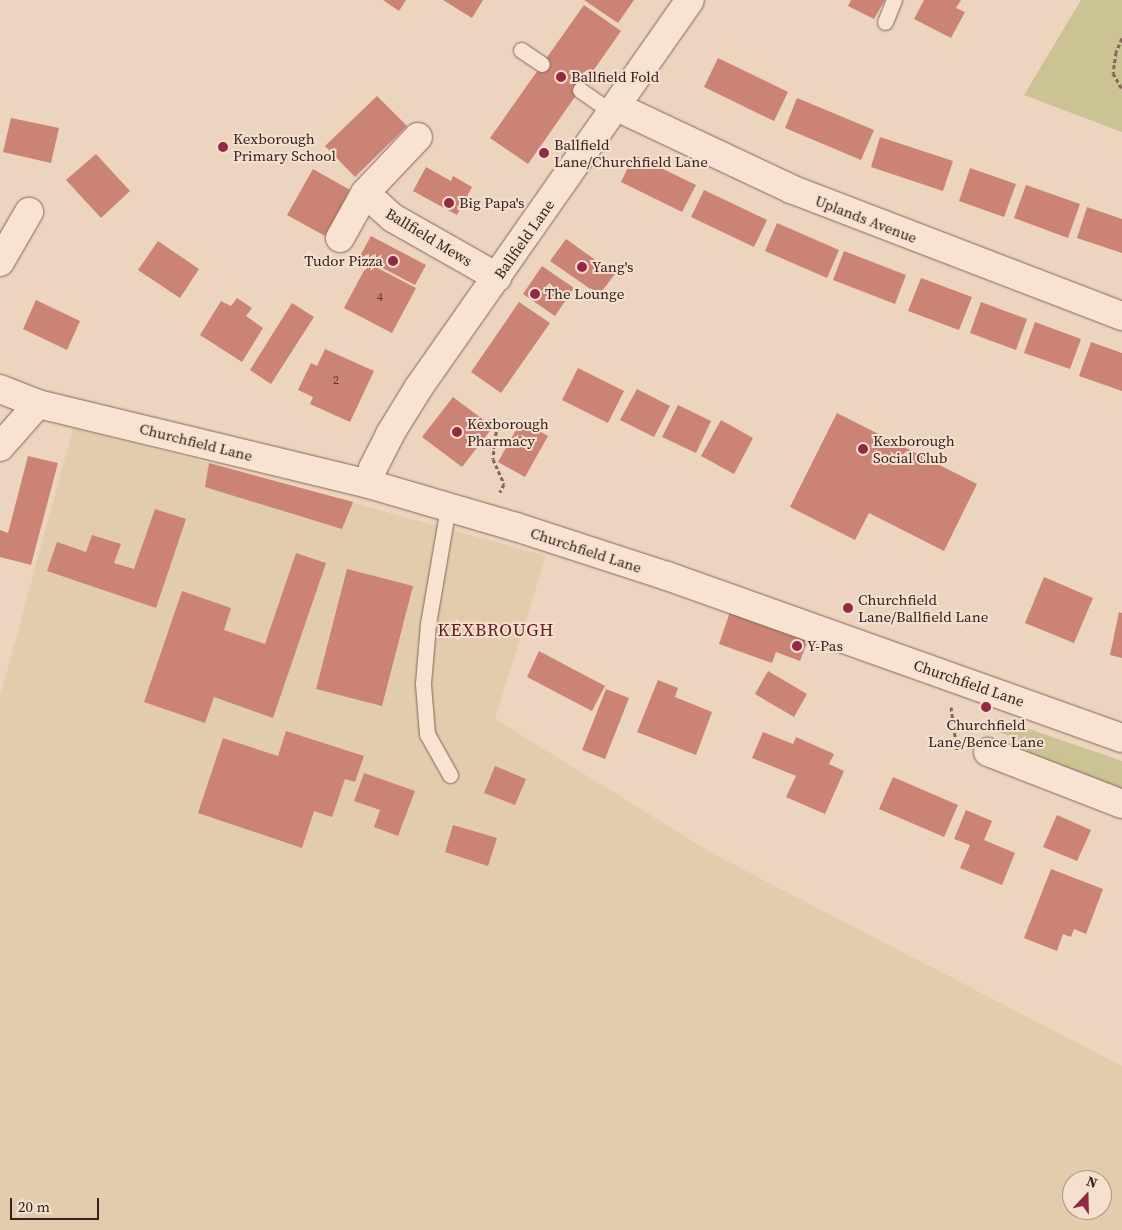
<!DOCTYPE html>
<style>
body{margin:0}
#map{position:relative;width:1122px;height:1230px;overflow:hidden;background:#edd4bf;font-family:"Source Serif 4",serif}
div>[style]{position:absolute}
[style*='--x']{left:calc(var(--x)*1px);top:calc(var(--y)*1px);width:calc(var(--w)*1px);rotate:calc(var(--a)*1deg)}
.farmland>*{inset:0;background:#e3ccad}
.green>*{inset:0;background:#cbc394}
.building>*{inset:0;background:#cb8375}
.path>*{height:3px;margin-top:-1.5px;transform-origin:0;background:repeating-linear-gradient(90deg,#856558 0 4px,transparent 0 6.5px)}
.roads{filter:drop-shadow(0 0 1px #856558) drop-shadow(0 0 1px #856558)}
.service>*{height:15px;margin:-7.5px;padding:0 7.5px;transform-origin:7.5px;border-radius:7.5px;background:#f8e3d2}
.minor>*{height:28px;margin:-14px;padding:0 14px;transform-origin:14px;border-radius:14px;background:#f8e3d2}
.tertiary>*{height:28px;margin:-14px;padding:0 14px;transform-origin:14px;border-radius:14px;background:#f8e3d2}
.dots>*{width:14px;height:14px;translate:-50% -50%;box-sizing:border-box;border:2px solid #f5e0cf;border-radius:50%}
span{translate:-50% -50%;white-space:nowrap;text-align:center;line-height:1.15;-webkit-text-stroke:4px #f5e0cf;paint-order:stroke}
.number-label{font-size:12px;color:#5a3a32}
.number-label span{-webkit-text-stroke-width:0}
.poi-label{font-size:15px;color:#35221c}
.left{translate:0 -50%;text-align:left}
.right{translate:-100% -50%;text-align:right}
.street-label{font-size:15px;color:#35221c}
.quarter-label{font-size:18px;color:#611c1f;letter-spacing:1px}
.north{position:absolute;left:1062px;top:1170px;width:50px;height:50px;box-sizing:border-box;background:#f5e0cf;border:1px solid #a89487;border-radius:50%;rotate:21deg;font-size:14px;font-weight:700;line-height:20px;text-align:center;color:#35221c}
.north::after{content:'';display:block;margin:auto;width:18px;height:22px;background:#942944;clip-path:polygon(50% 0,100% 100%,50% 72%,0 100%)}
.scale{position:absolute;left:10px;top:1198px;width:89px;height:22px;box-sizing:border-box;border:2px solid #35221c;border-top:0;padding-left:6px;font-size:15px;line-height:18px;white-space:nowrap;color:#35221c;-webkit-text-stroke:4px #f5e0cf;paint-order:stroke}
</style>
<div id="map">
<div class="farmland">
<div style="clip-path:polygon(evenodd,73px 428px,209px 463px,546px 556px,495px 719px,717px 856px,1122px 1066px,1122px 1230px,0 1230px,0 697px,73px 428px,1072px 1180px,1102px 1180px,1102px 1210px,1072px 1210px,1072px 1180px)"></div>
</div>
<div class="green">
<div style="clip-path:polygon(1081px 0,1122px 0,1122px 132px,1024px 95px)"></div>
<div style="clip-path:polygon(997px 718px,1122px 761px,1122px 792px,1034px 759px,1017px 739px,993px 730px)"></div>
</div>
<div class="building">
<div style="clip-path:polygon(383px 0,406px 0,399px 11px)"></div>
<div style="clip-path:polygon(443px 0,483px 0,472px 18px)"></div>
<div style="clip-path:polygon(584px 0,634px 0,618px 23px)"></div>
<div style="clip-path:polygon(851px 0,885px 0,874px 19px,848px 6px)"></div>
<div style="clip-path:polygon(924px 0,961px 0,956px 8px,965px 12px,951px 38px,914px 19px)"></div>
<div style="clip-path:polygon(584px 5px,621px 31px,528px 164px,490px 138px)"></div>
<div style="clip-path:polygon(718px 58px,788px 92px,774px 121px,704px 87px)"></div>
<div style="clip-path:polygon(377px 96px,407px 126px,355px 177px,325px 146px)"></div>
<div style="clip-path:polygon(797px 98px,874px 130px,861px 160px,785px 128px)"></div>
<div style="clip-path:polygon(11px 118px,59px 128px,51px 163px,3px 152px)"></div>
<div style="clip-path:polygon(880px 137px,953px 161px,943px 191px,871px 167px)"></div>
<div style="clip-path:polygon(96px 154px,130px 191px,101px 218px,66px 180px)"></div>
<div style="clip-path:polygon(634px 155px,696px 185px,682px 212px,621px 182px)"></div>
<div style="clip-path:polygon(426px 167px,451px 181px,453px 176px,472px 187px,457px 215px,413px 191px)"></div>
<div style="clip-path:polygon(970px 168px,1016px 184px,1004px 217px,959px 201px)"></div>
<div style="clip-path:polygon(313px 169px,350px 190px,325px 236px,287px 215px)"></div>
<div style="clip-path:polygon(1026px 185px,1080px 204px,1068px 238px,1014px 218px)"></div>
<div style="clip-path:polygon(704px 190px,767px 220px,754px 247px,691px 217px)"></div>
<div style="clip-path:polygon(1087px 207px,1122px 219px,1122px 253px,1077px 238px)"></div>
<div style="clip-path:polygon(777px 223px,839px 250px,827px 278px,765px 251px)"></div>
<div style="clip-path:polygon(371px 236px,426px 265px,415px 285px,360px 256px)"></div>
<div style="clip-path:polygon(566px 239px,615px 274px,599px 295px,550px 261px)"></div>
<div style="clip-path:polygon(158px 241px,199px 269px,180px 298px,138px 270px)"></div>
<div style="clip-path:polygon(844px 251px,906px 275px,895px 304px,833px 280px)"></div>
<div style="clip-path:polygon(368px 263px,416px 288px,392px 333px,344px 308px)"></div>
<div style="clip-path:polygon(542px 266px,574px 288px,555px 316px,523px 294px)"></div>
<div style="clip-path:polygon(921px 278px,972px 297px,959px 330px,908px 311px)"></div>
<div style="clip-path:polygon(237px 298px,252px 308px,246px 316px,263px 328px,242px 362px,200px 335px,221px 301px,231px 306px)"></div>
<div style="clip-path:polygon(36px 300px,80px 321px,67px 350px,23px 329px)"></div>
<div style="clip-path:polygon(519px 302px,550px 323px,501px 393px,471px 372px)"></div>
<div style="clip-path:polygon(981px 302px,1027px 319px,1016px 350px,970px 333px)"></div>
<div style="clip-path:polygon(292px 303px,314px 317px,271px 384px,250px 370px)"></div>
<div style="clip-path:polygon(1035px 322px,1081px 339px,1070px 369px,1024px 353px)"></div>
<div style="clip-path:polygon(1091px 342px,1122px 353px,1122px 391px,1079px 376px)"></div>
<div style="clip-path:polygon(325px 349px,374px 371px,350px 422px,310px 404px,313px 397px,298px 390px,311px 363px,317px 366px)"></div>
<div style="clip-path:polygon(578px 368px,624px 391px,608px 423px,562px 400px)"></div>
<div style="clip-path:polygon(637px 389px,670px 406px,654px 437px,620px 420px)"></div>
<div style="clip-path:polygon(453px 397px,493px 427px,462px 467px,422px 437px)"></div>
<div style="clip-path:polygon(678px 405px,711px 421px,696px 453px,662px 437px)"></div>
<div style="clip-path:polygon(837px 413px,977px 484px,944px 551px,869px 513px,855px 540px,790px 507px)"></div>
<div style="clip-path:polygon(721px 420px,753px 438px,734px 474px,701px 456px)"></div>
<div style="clip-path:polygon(521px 421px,548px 436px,525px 477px,498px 462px)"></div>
<div style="clip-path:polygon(28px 456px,58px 463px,31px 565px,0 557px,0 530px,8px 533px)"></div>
<div style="clip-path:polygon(209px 463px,353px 502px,342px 529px,205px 487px)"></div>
<div style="clip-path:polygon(155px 509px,186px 519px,156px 608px,47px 571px,57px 542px,86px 552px,92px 535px,121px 544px,114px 563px,134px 569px)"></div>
<div style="clip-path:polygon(296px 553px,326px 563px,273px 718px,214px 697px,205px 723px,144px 702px,182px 591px,231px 608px,224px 630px,265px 644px)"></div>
<div style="clip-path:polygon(347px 569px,413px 586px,382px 706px,316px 689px)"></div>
<div style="clip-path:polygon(1044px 577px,1093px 598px,1074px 643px,1025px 623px)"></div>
<div style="clip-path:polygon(730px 612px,808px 640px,800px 661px,776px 652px,772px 663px,719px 644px)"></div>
<div style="clip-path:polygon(1119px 612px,1122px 613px,1122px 658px,1110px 655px)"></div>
<div style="clip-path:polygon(539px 651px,605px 686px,592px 711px,527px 677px)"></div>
<div style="clip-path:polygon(768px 671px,807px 694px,794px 717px,755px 694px)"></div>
<div style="clip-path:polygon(658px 680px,678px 688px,675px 697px,712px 712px,696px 755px,637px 732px)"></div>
<div style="clip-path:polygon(606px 689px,629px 698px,605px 759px,582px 750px)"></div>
<div style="clip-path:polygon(286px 731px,364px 756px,355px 782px,345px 779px,332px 817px,314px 811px,302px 848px,198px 813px,223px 738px,278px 756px)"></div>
<div style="clip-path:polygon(763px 732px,793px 744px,796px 737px,834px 754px,829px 764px,844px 771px,825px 814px,786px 797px,796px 776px,752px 758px)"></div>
<div style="clip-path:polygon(495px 766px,526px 779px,515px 805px,484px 793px)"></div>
<div style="clip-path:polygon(364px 773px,415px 791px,398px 836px,374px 827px,380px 810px,354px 801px)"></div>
<div style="clip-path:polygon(893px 777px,958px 805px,944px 837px,879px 809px)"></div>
<div style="clip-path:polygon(966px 810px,992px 821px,984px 840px,1015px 853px,1002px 885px,960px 868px,970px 845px,954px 839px)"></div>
<div style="clip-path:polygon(1057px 815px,1091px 830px,1077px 861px,1043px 847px)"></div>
<div style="clip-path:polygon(453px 825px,497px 838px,488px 866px,445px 852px)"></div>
<div style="clip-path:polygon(1051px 869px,1103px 889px,1086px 934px,1074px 929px,1071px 937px,1063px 934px,1057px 951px,1024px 938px)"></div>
</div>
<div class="path">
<div style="--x:1122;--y:38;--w:15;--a:113"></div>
<div style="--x:1116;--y:52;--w:21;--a:98"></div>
<div style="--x:1113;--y:73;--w:18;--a:61"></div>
<div style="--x:491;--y:418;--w:9;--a:49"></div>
<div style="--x:497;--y:425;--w:34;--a:97"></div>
<div style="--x:493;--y:459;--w:27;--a:66"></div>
<div style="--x:504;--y:484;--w:9;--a:117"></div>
<div style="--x:951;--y:707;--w:43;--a:82.1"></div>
</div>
<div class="roads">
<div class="service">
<div style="--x:885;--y:22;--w:24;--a:-68"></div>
<div style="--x:521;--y:50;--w:25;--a:34"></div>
<div style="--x:580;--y:90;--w:40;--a:34.9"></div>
<div style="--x:448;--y:507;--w:119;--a:99.7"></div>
<div style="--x:428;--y:624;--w:60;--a:94.8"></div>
<div style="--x:423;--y:684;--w:50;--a:85.4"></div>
<div style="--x:427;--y:734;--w:47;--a:60.7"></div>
</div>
<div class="minor">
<div style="--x:617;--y:107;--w:192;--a:25.2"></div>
<div style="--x:791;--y:189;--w:355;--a:21"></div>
<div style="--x:365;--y:193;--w:38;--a:42"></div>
<div style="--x:393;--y:218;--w:120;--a:29.6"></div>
<div style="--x:340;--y:238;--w:51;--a:-60.9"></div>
<div style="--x:365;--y:193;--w:77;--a:-46.6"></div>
<div style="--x:0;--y:262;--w:58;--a:-59.9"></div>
<div style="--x:988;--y:752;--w:144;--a:21.2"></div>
</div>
<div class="tertiary">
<div style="--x:0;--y:389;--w:41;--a:21.5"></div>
<div style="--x:38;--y:404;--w:341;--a:13.6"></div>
<div style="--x:369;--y:484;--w:153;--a:16.3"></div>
<div style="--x:516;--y:527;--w:159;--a:18"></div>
<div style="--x:667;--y:576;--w:483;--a:19.6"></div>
<div style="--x:0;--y:447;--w:57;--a:-48.5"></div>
<div style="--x:369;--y:484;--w:16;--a:-76"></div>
<div style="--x:373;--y:468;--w:38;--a:-63"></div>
<div style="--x:390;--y:434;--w:55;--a:-58.3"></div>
<div style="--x:419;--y:387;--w:472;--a:-55"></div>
</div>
</div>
<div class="dots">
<div style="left:561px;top:77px;background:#942944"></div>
<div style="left:223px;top:147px;background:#942944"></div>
<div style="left:544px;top:153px;background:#942944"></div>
<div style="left:449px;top:203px;background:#942944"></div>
<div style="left:393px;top:261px;background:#942944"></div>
<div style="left:582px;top:267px;background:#942944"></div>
<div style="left:535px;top:294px;background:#942944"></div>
<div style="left:457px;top:432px;background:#942944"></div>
<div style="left:863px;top:449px;background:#942944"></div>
<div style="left:848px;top:608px;background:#942944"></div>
<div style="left:797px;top:646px;background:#942944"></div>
<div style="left:986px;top:707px;background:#942944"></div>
</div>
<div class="number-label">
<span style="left:380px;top:298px">4</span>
<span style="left:336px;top:381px">2</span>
</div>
<div class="poi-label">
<span class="left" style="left:571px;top:77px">Ballfield Fold</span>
<span class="left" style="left:233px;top:147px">Kexborough<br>Primary School</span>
<span class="left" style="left:554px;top:153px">Ballfield<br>Lane/Churchfield Lane</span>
<span class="left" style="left:459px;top:203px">Big Papa's</span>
<span class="right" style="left:383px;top:261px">Tudor Pizza</span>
<span class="left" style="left:592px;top:267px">Yang's</span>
<span class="left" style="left:545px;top:294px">The Lounge</span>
<span class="left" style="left:467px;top:432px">Kexborough<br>Pharmacy</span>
<span class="left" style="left:873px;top:449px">Kexborough<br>Social Club</span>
<span class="left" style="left:858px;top:608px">Churchfield<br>Lane/Ballfield Lane</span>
<span class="left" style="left:807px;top:646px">Y-Pas</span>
<span style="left:986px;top:733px">Churchfield<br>Lane/Bence Lane</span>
</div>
<div class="street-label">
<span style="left:866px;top:219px;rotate:21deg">Uplands Avenue</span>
<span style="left:429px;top:237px;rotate:31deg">Ballfield Mews</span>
<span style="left:524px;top:239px;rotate:-55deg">Ballfield Lane</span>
<span style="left:196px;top:442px;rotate:14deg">Churchfield Lane</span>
<span style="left:586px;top:550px;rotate:18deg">Churchfield Lane</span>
<span style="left:969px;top:683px;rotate:19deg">Churchfield Lane</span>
</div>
<div class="quarter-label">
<span style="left:496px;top:630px">KEXBROUGH</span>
</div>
<div class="north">N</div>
<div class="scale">20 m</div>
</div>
